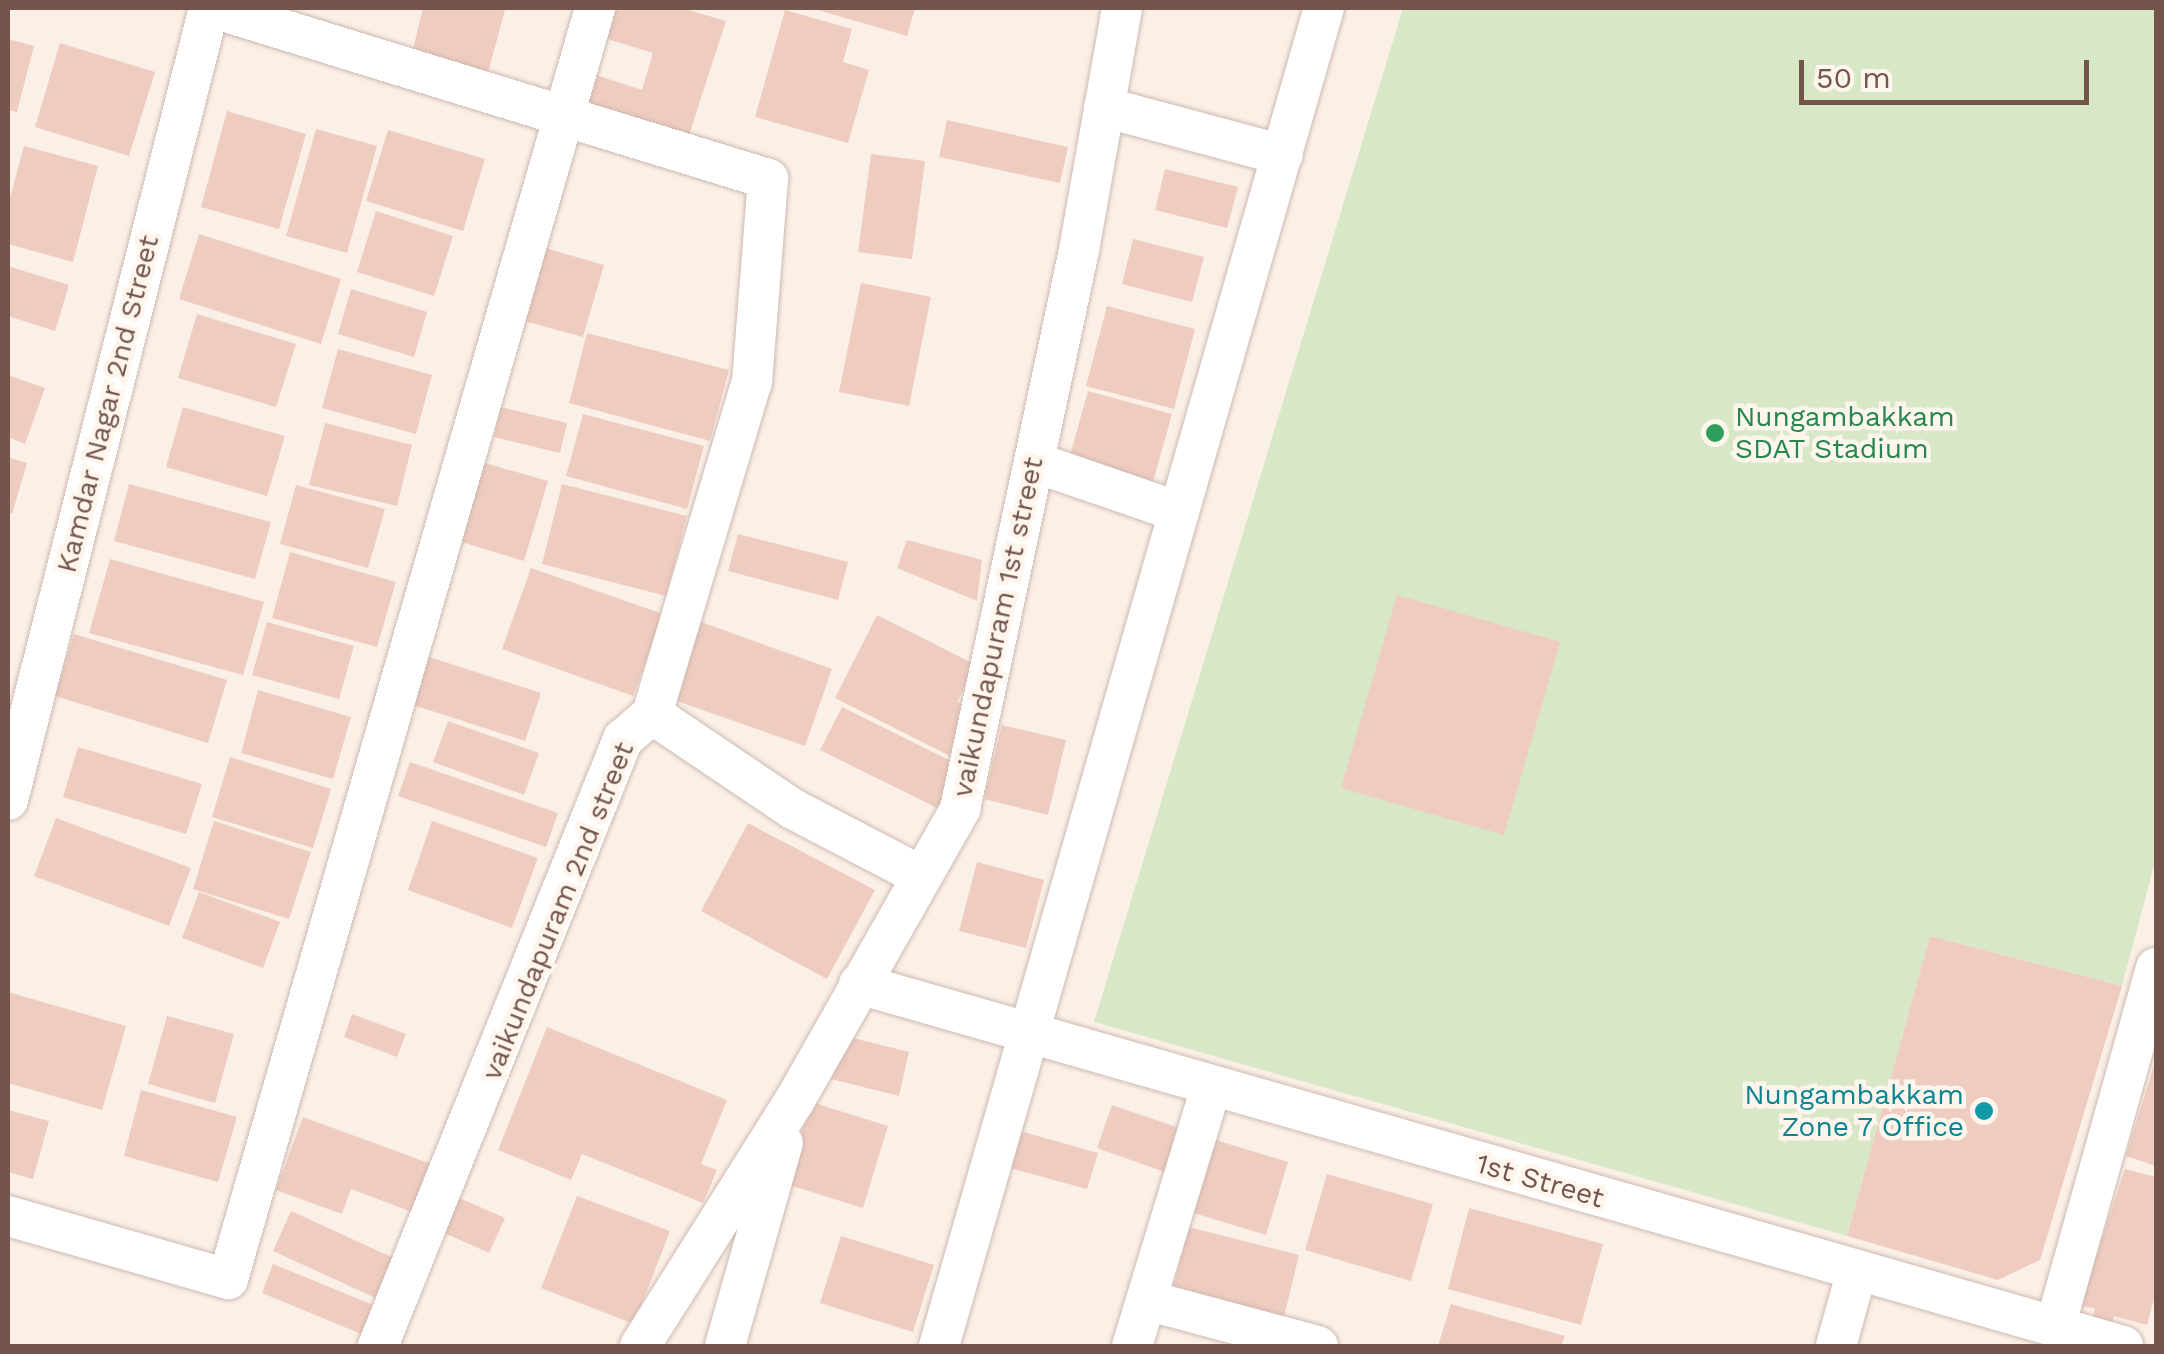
<!DOCTYPE html>
<style>
body{margin:0}
#map{position:relative;width:2164px;height:1354px;overflow:hidden;background:#fbf0e7;font-family:"Work Sans",sans-serif}
div>[style]{position:absolute}
[style*='--x']{left:calc(var(--x)*1px);top:calc(var(--y)*1px);width:calc(var(--w)*1px);rotate:calc(var(--a)*1deg)}
.green>*{inset:0;background:#d8e8c6}
.building>*{inset:0;background:#efccc0}
.roads{filter:drop-shadow(0 0 2px #ceb9b0) drop-shadow(0 0 2px #ceb9b0)}
.minor>*{height:40px;margin:-20px;padding:0 20px;transform-origin:20px;border-radius:20px;background:#fff}
.dots>*{width:28px;height:28px;translate:-50% -50%;box-sizing:border-box;border:5px solid #fef5ed;border-radius:50%}
span{translate:-50% -50%;white-space:nowrap;text-align:center;line-height:1.15;-webkit-text-stroke:9px #fef5ed;paint-order:stroke}
.street-label{font-size:28px;color:#73554c}
.leisure-label{font-size:28px;color:#27864d}
.left{translate:0 -50%;text-align:left}
.culture-label{font-size:28px;color:#0d838f}
.right{translate:-100% -50%;text-align:right}
.frame{position:absolute;inset:0;border:10px solid #73554c;pointer-events:none}
.scale{position:absolute;left:1799px;top:60px;width:290px;height:45px;box-sizing:border-box;border:5px solid #73554c;border-top:0;padding-left:12px;font-size:30px;line-height:35px;white-space:nowrap;color:#73554c;-webkit-text-stroke:8px #fef5ed;paint-order:stroke}
</style>
<div id="map">
<div class="green">
<div style="clip-path:polygon(1403px 8px,2156px 8px,2156px 858px,2122px 986px,1930px 936px,1847px 1236px,1094px 1022px)"></div>
</div>
<div class="building">
<div style="clip-path:polygon(423px 8px,505px 10px,488px 73px,412px 53px)"></div>
<div style="clip-path:polygon(613px 8px,682px 8px,726px 21px,688px 138px,582px 104px,593px 74px,642px 90px,653px 53px,604px 38px)"></div>
<div style="clip-path:polygon(811px 8px,915px 8px,907px 36px)"></div>
<div style="clip-path:polygon(785px 10px,852px 29px,843px 62px,869px 70px,848px 143px,755px 117px)"></div>
<div style="clip-path:polygon(8px 39px,34px 46px,17px 112px,8px 110px)"></div>
<div style="clip-path:polygon(60px 43px,155px 72px,129px 156px,35px 127px)"></div>
<div style="clip-path:polygon(227px 111px,306px 134px,279px 229px,201px 207px)"></div>
<div style="clip-path:polygon(947px 120px,1068px 147px,1060px 183px,939px 157px)"></div>
<div style="clip-path:polygon(316px 129px,377px 146px,347px 253px,286px 236px)"></div>
<div style="clip-path:polygon(388px 130px,485px 159px,463px 231px,366px 201px)"></div>
<div style="clip-path:polygon(24px 146px,98px 166px,73px 262px,8px 244px,8px 205px)"></div>
<div style="clip-path:polygon(871px 154px,925px 161px,912px 259px,858px 252px)"></div>
<div style="clip-path:polygon(1165px 169px,1238px 187px,1227px 228px,1155px 210px)"></div>
<div style="clip-path:polygon(376px 211px,453px 236px,434px 296px,357px 272px)"></div>
<div style="clip-path:polygon(199px 234px,341px 279px,321px 344px,179px 299px)"></div>
<div style="clip-path:polygon(1133px 239px,1204px 257px,1192px 302px,1122px 284px)"></div>
<div style="clip-path:polygon(538px 246px,604px 265px,583px 337px,517px 319px)"></div>
<div style="clip-path:polygon(8px 266px,69px 285px,55px 331px,8px 316px)"></div>
<div style="clip-path:polygon(861px 283px,931px 297px,909px 406px,839px 392px)"></div>
<div style="clip-path:polygon(351px 289px,427px 312px,414px 357px,338px 334px)"></div>
<div style="clip-path:polygon(1107px 306px,1195px 329px,1174px 409px,1086px 386px)"></div>
<div style="clip-path:polygon(197px 314px,296px 344px,276px 407px,178px 378px)"></div>
<div style="clip-path:polygon(587px 333px,729px 370px,710px 441px,569px 403px)"></div>
<div style="clip-path:polygon(338px 349px,432px 375px,416px 434px,322px 408px)"></div>
<div style="clip-path:polygon(8px 375px,45px 388px,25px 444px,8px 437px)"></div>
<div style="clip-path:polygon(1088px 391px,1172px 414px,1153px 482px,1069px 459px)"></div>
<div style="clip-path:polygon(183px 407px,285px 436px,267px 496px,166px 467px)"></div>
<div style="clip-path:polygon(501px 407px,567px 423px,560px 453px,494px 437px)"></div>
<div style="clip-path:polygon(583px 414px,704px 446px,687px 509px,566px 476px)"></div>
<div style="clip-path:polygon(325px 423px,412px 445px,397px 506px,309px 485px)"></div>
<div style="clip-path:polygon(8px 457px,27px 463px,12px 514px,8px 513px)"></div>
<div style="clip-path:polygon(478px 461px,548px 481px,524px 561px,455px 540px)"></div>
<div style="clip-path:polygon(129px 484px,271px 522px,255px 579px,114px 541px)"></div>
<div style="clip-path:polygon(562px 484px,687px 516px,666px 596px,542px 564px)"></div>
<div style="clip-path:polygon(296px 485px,385px 509px,368px 568px,280px 544px)"></div>
<div style="clip-path:polygon(738px 534px,848px 562px,838px 600px,728px 571px)"></div>
<div style="clip-path:polygon(907px 540px,982px 560px,977px 601px,897px 568px)"></div>
<div style="clip-path:polygon(290px 552px,396px 582px,377px 647px,272px 618px)"></div>
<div style="clip-path:polygon(110px 559px,264px 602px,243px 675px,89px 633px)"></div>
<div style="clip-path:polygon(531px 568px,663px 614px,633px 696px,502px 649px)"></div>
<div style="clip-path:polygon(1397px 595px,1560px 642px,1504px 835px,1341px 788px)"></div>
<div style="clip-path:polygon(877px 615px,976px 665px,957px 702px,976px 711px,952px 757px,835px 698px)"></div>
<div style="clip-path:polygon(267px 622px,354px 646px,339px 699px,252px 675px)"></div>
<div style="clip-path:polygon(701px 622px,832px 669px,805px 746px,674px 700px)"></div>
<div style="clip-path:polygon(74px 634px,227px 680px,208px 743px,55px 696px)"></div>
<div style="clip-path:polygon(423px 655px,541px 693px,525px 741px,407px 703px)"></div>
<div style="clip-path:polygon(258px 690px,351px 717px,333px 779px,241px 753px)"></div>
<div style="clip-path:polygon(842px 707px,959px 765px,937px 808px,820px 750px)"></div>
<div style="clip-path:polygon(448px 721px,539px 753px,524px 795px,433px 762px)"></div>
<div style="clip-path:polygon(1002px 725px,1066px 740px,1048px 815px,984px 799px)"></div>
<div style="clip-path:polygon(78px 747px,202px 784px,186px 834px,63px 797px)"></div>
<div style="clip-path:polygon(230px 757px,331px 789px,313px 848px,212px 817px)"></div>
<div style="clip-path:polygon(410px 762px,558px 813px,546px 847px,398px 796px)"></div>
<div style="clip-path:polygon(56px 818px,191px 868px,169px 926px,34px 876px)"></div>
<div style="clip-path:polygon(214px 821px,311px 852px,289px 919px,193px 889px)"></div>
<div style="clip-path:polygon(432px 821px,538px 858px,512px 928px,408px 890px)"></div>
<div style="clip-path:polygon(748px 823px,875px 890px,827px 979px,701px 911px)"></div>
<div style="clip-path:polygon(977px 862px,1044px 880px,1026px 948px,959px 931px)"></div>
<div style="clip-path:polygon(199px 892px,280px 922px,263px 968px,182px 938px)"></div>
<div style="clip-path:polygon(1930px 936px,2122px 986px,2040px 1260px,1998px 1280px,1847px 1236px)"></div>
<div style="clip-path:polygon(8px 992px,126px 1026px,102px 1110px,8px 1083px)"></div>
<div style="clip-path:polygon(352px 1014px,406px 1034px,397px 1057px,344px 1037px)"></div>
<div style="clip-path:polygon(167px 1016px,234px 1034px,215px 1103px,148px 1084px)"></div>
<div style="clip-path:polygon(547px 1027px,727px 1100px,701px 1164px,717px 1170px,703px 1203px,582px 1154px,571px 1180px,498px 1150px)"></div>
<div style="clip-path:polygon(838px 1034px,909px 1052px,899px 1096px,827px 1078px)"></div>
<div style="clip-path:polygon(2156px 1059px,2156px 1166px,2126px 1156px)"></div>
<div style="clip-path:polygon(141px 1090px,237px 1117px,218px 1182px,124px 1156px)"></div>
<div style="clip-path:polygon(811px 1102px,888px 1126px,863px 1208px,786px 1184px)"></div>
<div style="clip-path:polygon(1112px 1105px,1188px 1131px,1173px 1175px,1097px 1148px)"></div>
<div style="clip-path:polygon(8px 1110px,49px 1121px,33px 1179px,8px 1172px)"></div>
<div style="clip-path:polygon(303px 1117px,445px 1169px,428px 1218px,351px 1189px,342px 1214px,276px 1190px)"></div>
<div style="clip-path:polygon(1020px 1131px,1098px 1153px,1087px 1189px,1010px 1168px)"></div>
<div style="clip-path:polygon(1209px 1138px,1288px 1162px,1266px 1235px,1187px 1211px)"></div>
<div style="clip-path:polygon(2125px 1169px,2156px 1177px,2156px 1292px,2147px 1325px,2114px 1316px,2109px 1332px,2090px 1327px,2095px 1309px,2080px 1305px)"></div>
<div style="clip-path:polygon(1327px 1174px,1433px 1204px,1411px 1281px,1305px 1250px)"></div>
<div style="clip-path:polygon(455px 1196px,505px 1218px,489px 1253px,440px 1231px)"></div>
<div style="clip-path:polygon(577px 1196px,670px 1231px,634px 1324px,541px 1288px)"></div>
<div style="clip-path:polygon(1469px 1208px,1603px 1244px,1581px 1325px,1448px 1289px)"></div>
<div style="clip-path:polygon(291px 1211px,409px 1265px,391px 1305px,273px 1251px)"></div>
<div style="clip-path:polygon(1189px 1227px,1299px 1255px,1282px 1325px,1171px 1297px)"></div>
<div style="clip-path:polygon(841px 1236px,934px 1265px,913px 1332px,820px 1303px)"></div>
<div style="clip-path:polygon(273px 1264px,383px 1309px,371px 1338px,262px 1293px)"></div>
<div style="clip-path:polygon(1451px 1304px,1565px 1336px,1561px 1346px,1438px 1346px)"></div>
</div>
<div class="roads">
<div class="minor">
<div style="--x:213;--y:8;--w:581;--a:17.12"></div>
<div style="--x:768;--y:179;--w:203;--a:94.5"></div>
<div style="--x:752;--y:381;--w:348;--a:106.7"></div>
<div style="--x:652;--y:714;--w:38;--a:139"></div>
<div style="--x:623;--y:739;--w:655;--a:111.98"></div>
<div style="--x:1104;--y:107;--w:185;--a:15"></div>
<div style="--x:1034;--y:462;--w:153;--a:19"></div>
<div style="--x:652;--y:714;--w:170;--a:34"></div>
<div style="--x:793;--y:809;--w:144;--a:27.6"></div>
<div style="--x:8;--y:800;--w:817;--a:-75.76"></div>
<div style="--x:859;--y:984;--w:1315;--a:15.98"></div>
<div style="--x:8;--y:1216;--w:229;--a:16"></div>
<div style="--x:228;--y:1279;--w:1323;--a:-73.89"></div>
<div style="--x:1146;--y:1300;--w:178;--a:15"></div>
<div style="--x:2055;--y:1327;--w:373;--a:-74.3"></div>
<div style="--x:640;--y:1346;--w:291;--a:-57.8"></div>
<div style="--x:795;--y:1100;--w:335;--a:-60.4"></div>
<div style="--x:960;--y:809;--w:572;--a:-77.98"></div>
<div style="--x:1079;--y:250;--w:246;--a:-79.9"></div>
<div style="--x:725;--y:1346;--w:211;--a:-74.1"></div>
<div style="--x:939;--y:1346;--w:1392;--a:-73.95"></div>
<div style="--x:1132;--y:1346;--w:271;--a:-73"></div>
<div style="--x:1836;--y:1346;--w:78;--a:-74.4"></div>
</div>
</div>
<div class="dots">
<div style="left:1715px;top:433px;background:#2e9e5b"></div>
<div style="left:1984px;top:1111px;background:#0f9aa8"></div>
</div>
<div class="street-label">
<span style="left:108px;top:404px;rotate:-76deg">Kamdar Nagar 2nd Street</span>
<span style="left:998px;top:627px;rotate:-78deg">vaikundapuram 1st street</span>
<span style="left:558px;top:911px;rotate:-68deg">vaikundapuram 2nd street</span>
<span style="left:1540px;top:1181px;rotate:16deg">1st Street</span>
</div>
<div class="leisure-label">
<span class="left" style="left:1735px;top:433px">Nungambakkam<br>SDAT Stadium</span>
</div>
<div class="culture-label">
<span class="right" style="left:1964px;top:1111px">Nungambakkam<br>Zone 7 Office</span>
</div>
<div class="frame"></div>
<div class="scale">50 m</div>
</div>
